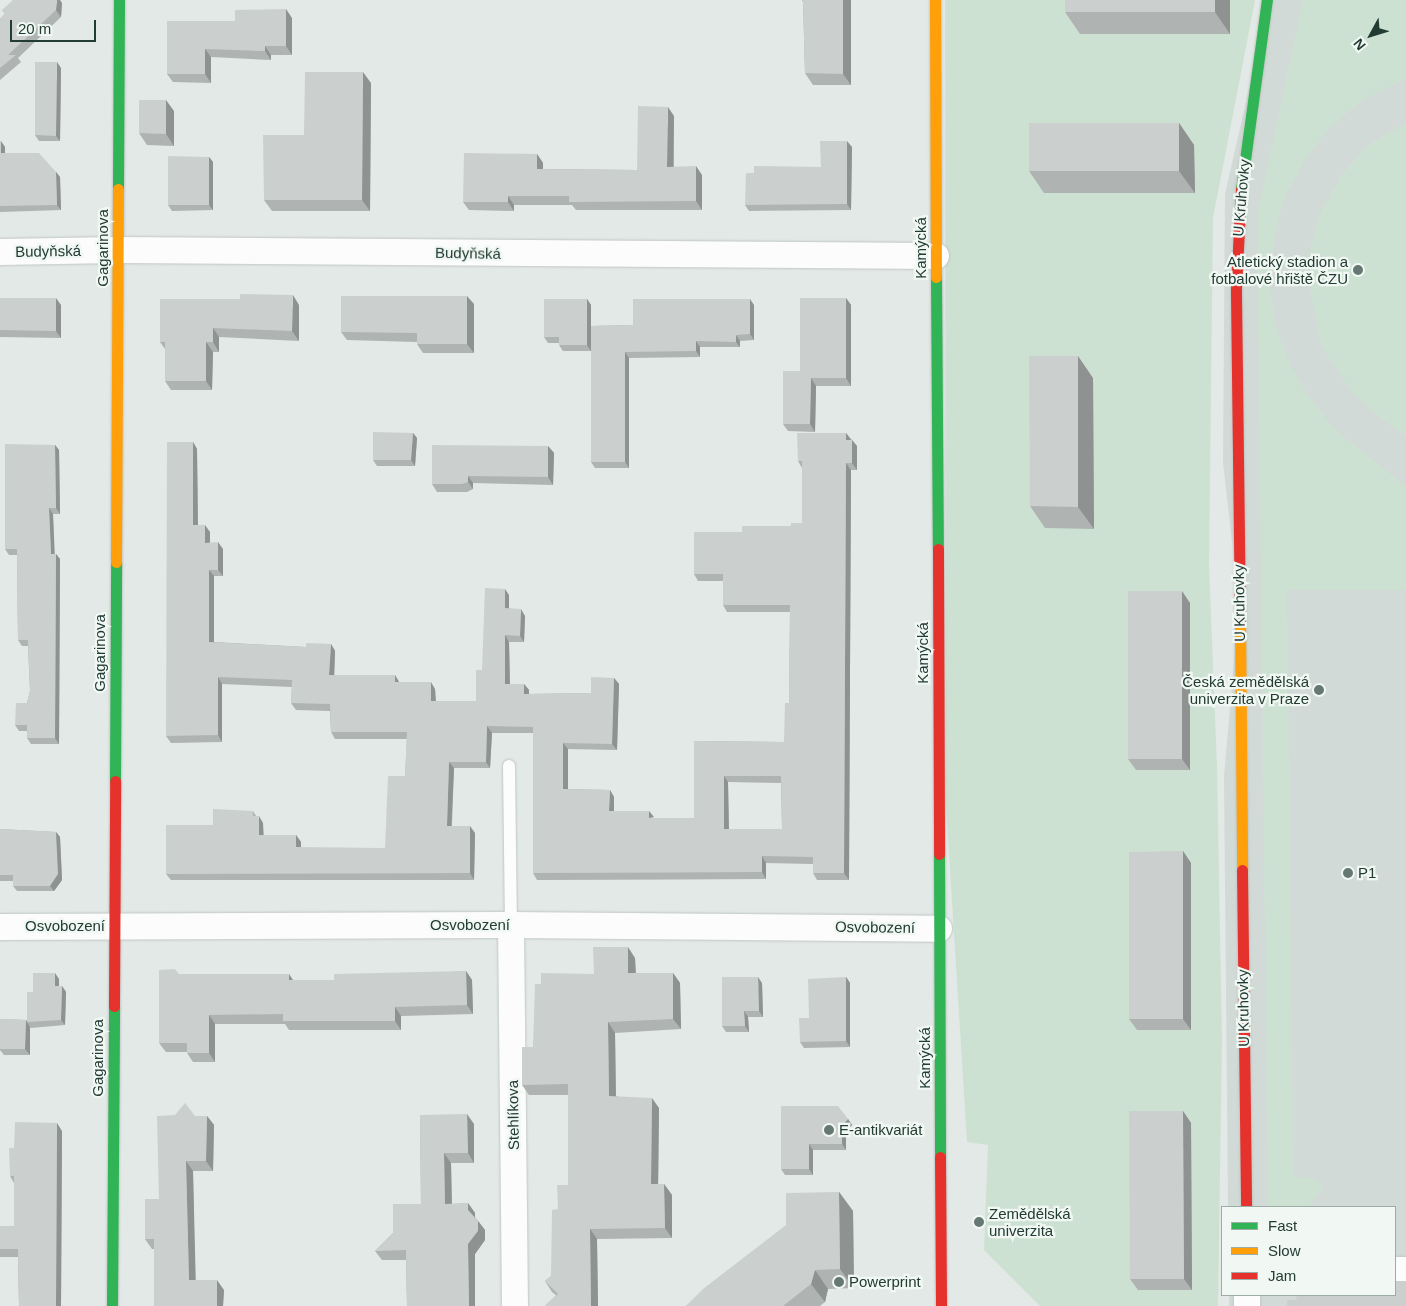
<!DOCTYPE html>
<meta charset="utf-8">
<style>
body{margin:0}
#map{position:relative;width:1406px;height:1306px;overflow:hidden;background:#e3e9e6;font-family:Arial,sans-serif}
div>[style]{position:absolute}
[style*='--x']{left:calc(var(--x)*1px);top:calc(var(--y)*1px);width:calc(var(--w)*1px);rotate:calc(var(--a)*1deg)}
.built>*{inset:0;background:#d1dad6}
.green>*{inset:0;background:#cde1d2}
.roads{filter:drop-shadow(0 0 1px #c0c6c3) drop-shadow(0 0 1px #c0c6c3)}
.lane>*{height:12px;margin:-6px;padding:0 6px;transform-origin:6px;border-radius:6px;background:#fbfcfb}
.street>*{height:26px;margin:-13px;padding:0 13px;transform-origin:13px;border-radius:13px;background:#fbfcfb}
.fast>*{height:11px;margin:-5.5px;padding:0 5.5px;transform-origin:5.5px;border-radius:5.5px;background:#30b455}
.slow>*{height:11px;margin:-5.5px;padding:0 5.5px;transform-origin:5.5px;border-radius:5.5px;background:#ff9f0a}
.jam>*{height:11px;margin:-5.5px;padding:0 5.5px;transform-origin:5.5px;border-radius:5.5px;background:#e5322d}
.wall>*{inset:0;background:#afb3b1}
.shaded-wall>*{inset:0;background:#8e9290}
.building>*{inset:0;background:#cbd0ce}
.dots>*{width:14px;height:14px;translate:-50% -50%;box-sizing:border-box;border:2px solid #f1f8f4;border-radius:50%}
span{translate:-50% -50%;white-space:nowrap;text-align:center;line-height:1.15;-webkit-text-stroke:4.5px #f1f8f4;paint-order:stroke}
.street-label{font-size:15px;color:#223b33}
.poi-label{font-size:15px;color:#223b33}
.right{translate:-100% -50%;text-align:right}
.left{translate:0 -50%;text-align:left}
.legend{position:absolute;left:1221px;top:1206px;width:175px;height:90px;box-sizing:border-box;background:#f1f8f4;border:1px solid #9eaca7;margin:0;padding:6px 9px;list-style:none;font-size:15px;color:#223b33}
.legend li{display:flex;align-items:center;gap:10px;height:25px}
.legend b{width:25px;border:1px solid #9eaca7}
.north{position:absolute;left:1346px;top:10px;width:50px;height:50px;-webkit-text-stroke:4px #f1f8f4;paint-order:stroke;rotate:231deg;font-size:14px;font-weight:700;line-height:20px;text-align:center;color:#223b33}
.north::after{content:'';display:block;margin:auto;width:18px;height:22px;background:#223b33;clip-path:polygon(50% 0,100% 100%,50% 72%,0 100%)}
.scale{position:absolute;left:10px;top:20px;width:86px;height:22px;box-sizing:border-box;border:2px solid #223b33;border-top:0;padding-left:6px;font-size:15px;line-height:18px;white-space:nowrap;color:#223b33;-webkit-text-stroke:4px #f1f8f4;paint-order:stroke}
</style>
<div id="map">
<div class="built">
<div style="clip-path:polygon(1269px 0,1406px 0,1406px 1306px,1229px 1306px,1229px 1295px,1395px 1295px,1395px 1207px,1228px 1207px,1224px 776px,1239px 604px,1223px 462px,1225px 194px)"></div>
</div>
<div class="green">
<div style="clip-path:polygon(945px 0,1080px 0,1081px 34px,1155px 33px,1230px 0,1255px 0,1213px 218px,1209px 565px,1217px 766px,1222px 1040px,1218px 1306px,1040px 1306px,984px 1250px,988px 1145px,967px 1142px,946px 806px)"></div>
<div style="clip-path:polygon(1303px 0,1406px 0,1406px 79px,1364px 99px,1330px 127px,1306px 158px,1285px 196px,1275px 232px,1269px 284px,1276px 327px,1290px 364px,1307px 394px,1333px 428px,1406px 487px,1406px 590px,1287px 590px,1293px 1177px,1313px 1178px,1323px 1187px,1309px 1207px,1268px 1207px,1257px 217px)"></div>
<div style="clip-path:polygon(1406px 123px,1406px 436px,1378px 416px,1353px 393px,1321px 346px,1310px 288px,1310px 251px,1319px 216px,1340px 177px,1368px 145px)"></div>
</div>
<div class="roads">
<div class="lane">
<div style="--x:509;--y:766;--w:159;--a:89.3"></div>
</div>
<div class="street">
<div style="--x:0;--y:252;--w:118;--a:-1"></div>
<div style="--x:118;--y:250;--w:818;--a:0.42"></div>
<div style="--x:511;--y:925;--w:381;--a:89.4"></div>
<div style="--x:0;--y:927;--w:511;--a:-0.22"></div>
<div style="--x:511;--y:925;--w:428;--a:0.5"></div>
<div style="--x:1395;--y:1270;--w:11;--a:0"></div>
<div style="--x:1247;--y:1295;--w:11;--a:90"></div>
</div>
<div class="fast">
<div style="--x:118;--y:189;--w:189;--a:-89.7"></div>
<div style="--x:1241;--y:189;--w:191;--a:-82.2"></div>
<div style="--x:936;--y:277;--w:272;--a:89.6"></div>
<div style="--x:115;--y:781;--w:219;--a:-89.7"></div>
<div style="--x:939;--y:854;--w:303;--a:89.8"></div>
<div style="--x:112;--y:1306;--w:300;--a:-89.6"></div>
</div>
<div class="slow">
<div style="--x:935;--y:0;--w:277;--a:89.8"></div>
<div style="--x:116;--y:562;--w:373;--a:-89.7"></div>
<div style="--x:1240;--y:620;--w:250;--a:89.5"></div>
</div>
<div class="jam">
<div style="--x:938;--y:549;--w:305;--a:89.8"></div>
<div style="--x:1240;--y:620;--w:332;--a:-90.7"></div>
<div style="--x:1236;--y:288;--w:99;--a:-87.1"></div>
<div style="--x:1242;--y:870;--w:337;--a:89.3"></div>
<div style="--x:114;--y:1006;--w:225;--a:-89.7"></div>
<div style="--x:940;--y:1157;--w:149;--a:89.6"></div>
</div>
</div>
<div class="wall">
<div style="clip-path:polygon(802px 0,851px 0,851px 85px,813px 85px,805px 73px,803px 2px)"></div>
<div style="clip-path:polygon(1065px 0,1230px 0,1230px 34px,1080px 34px,1065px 12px)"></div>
<div style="clip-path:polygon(62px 3px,61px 17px,18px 58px,21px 62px,0 80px,0 19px,5px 14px,2px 10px)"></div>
<div style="clip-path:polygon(292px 18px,292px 55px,271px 55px,271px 60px,211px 57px,211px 83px,173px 82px,167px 74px,235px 21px)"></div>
<div style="clip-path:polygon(61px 68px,60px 141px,39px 141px,35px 135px)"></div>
<div style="clip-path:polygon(371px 83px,370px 211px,272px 211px,264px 200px,304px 135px)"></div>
<div style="clip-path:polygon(174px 111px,174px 146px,147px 145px,139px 133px)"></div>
<div style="clip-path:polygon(674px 116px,674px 167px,702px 175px,702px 210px,576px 210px,572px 205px,514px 205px,514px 211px,469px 210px,463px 202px,537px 154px,543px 163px,543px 169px,637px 170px)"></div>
<div style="clip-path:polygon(1179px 123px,1194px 145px,1195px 193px,1044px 193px,1029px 171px)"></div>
<div style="clip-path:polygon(0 141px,5px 147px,5px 153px,56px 172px,60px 177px,61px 210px,0 212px)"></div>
<div style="clip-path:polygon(852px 147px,851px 210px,749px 211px,745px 205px,754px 173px,821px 167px)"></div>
<div style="clip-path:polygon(209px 157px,213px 162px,213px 210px,172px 211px,168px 205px)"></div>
<div style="clip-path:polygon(0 298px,61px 305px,61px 338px,0 337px)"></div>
<div style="clip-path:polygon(846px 298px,851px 305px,851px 386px,816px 386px,815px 432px,788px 431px,783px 424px,800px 371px)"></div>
<div style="clip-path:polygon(587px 299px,591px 305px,591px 326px,633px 325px,754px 305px,754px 340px,740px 341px,740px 347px,700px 347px,700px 357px,629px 358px,629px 468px,595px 468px,591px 462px,591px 351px,563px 351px,559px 345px,559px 343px,548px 343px,544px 337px)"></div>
<div style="clip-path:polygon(474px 304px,474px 353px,423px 353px,417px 344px,417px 342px,347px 340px,341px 332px)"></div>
<div style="clip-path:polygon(299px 305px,299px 341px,219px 337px,219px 352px,213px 352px,212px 390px,171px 390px,165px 381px,165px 349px,160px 342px)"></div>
<div style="clip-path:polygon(1093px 378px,1094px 529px,1045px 528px,1030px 506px)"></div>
<div style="clip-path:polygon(413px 433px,417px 438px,415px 466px,377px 466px,373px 460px)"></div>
<div style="clip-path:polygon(evenodd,846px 433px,857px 446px,857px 470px,851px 470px,849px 880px,817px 880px,813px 873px,813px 864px,766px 863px,766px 879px,537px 880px,533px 873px,533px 733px,492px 733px,490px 768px,454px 768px,452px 826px,475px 833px,474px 880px,171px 880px,166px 874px,213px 825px,253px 811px,256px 816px,263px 823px,263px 835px,296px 835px,301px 842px,301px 848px,385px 848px,405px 776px,407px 739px,335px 739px,331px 732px,330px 711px,296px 710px,291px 703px,292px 687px,222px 684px,222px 742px,171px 743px,166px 736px,193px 442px,197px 449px,198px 525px,210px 532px,210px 543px,223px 549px,223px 576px,214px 576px,214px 642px,306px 647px,331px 644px,335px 651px,334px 675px,395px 675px,399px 682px,435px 689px,436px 701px,476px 701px,482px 670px,509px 595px,509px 608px,525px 616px,524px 642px,509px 642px,510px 684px,524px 684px,529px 690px,529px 694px,591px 693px,614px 678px,619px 684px,617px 750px,568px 749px,568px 789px,610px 790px,614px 797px,614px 811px,654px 818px,694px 818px,694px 741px,784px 742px,789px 703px,790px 612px,727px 612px,723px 605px,723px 581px,698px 581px,694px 574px,742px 532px,791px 526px,802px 523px,802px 468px,798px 461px,846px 433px,728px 782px,781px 783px,782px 829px,729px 829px,728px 782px)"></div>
<div style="clip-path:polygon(55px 445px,59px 450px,60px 514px,53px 514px,54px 554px,56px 554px,60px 559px,59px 744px,31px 744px,27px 738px,27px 731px,19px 731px,15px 725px,27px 703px,30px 691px,28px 646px,22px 646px,18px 640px,17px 555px,9px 555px,5px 549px)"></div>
<div style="clip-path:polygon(548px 446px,554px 453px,553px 485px,473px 483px,473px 489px,467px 492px,437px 492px,432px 484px)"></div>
<div style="clip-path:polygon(1190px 603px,1190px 770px,1136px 770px,1128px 759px)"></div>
<div style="clip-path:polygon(0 829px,56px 832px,60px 837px,62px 880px,54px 891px,17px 891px,13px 886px,13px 881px,0 881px)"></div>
<div style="clip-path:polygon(1183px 851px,1191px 863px,1191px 1030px,1137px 1030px,1129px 1019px)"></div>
<div style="clip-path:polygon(635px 958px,636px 973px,673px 973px,680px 983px,681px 1029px,615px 1033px,616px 1096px,659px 1108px,658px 1184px,664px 1184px,672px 1195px,672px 1238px,597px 1239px,598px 1306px,546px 1306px,556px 1295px,552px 1292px,545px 1281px,551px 1276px,558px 1209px,568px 1185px,568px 1095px,529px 1095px,522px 1085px,533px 1047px,541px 984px,594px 974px)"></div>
<div style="clip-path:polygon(466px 971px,472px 980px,473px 1014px,401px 1016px,401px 1030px,289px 1030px,285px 1024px,215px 1024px,215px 1062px,193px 1062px,187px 1053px,187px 1052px,166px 1052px,159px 1043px,179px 974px,294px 980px,334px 980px)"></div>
<div style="clip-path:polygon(846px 977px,850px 983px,850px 1047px,804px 1048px,800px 1042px,809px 1018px)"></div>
<div style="clip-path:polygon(59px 979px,59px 986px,62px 986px,66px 992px,65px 1025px,31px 1028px,30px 1027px,30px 1055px,4px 1055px,0 1050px,0 1019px,26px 1020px,27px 1021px,33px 992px)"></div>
<div style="clip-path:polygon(762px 983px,763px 1017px,748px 1017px,749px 1032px,726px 1032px,722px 1026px)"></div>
<div style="clip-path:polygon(781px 1106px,848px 1119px,852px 1125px,846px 1132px,846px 1150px,813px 1150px,813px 1175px,785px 1175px,781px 1169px)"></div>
<div style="clip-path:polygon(1183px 1111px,1191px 1123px,1192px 1290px,1138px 1290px,1130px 1279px)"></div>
<div style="clip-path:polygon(420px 1115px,474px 1124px,474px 1163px,451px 1163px,452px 1204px,468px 1203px,475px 1213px,475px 1217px,485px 1230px,485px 1240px,475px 1254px,475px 1306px,407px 1306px,406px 1260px,382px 1260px,375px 1251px,393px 1233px,421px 1204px)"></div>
<div style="clip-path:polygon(195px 1116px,207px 1116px,214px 1125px,213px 1171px,193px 1171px,195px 1280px,224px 1290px,223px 1306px,154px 1306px,154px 1249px,152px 1249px,145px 1239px,159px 1199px)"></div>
<div style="clip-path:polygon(62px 1131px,61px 1306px,19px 1306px,18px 1257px,0 1257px,0 1226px,14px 1226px,14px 1183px,10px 1176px,14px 1148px)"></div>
<div style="clip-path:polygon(839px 1192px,853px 1211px,854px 1288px,828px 1289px,825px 1302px,820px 1306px,686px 1306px)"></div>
</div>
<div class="shaded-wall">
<div style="clip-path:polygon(57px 0,60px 0,62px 3px,61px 17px,56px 10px)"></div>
<div style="clip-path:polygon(843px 0,851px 0,851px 85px,843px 74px)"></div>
<div style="clip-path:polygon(1215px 0,1230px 0,1230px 34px,1215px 12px)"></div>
<div style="clip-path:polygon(286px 9px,292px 18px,292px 55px,286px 46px)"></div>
<div style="clip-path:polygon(265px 46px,271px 55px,271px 60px,265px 51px)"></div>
<div style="clip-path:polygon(205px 49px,211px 57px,211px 83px,205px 74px)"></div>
<div style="clip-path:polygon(57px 62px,61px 68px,60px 141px,56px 136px)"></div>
<div style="clip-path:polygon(363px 72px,371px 83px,370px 211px,362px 200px)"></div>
<div style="clip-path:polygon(166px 100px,174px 111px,174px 146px,166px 134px)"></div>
<div style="clip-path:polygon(668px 107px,674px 116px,673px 175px,667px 167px)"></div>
<div style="clip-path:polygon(1179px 123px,1194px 145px,1195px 193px,1179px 171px)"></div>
<div style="clip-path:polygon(1px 141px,5px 147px,5px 159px,1px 153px)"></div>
<div style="clip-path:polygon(847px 141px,852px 147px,851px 210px,847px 204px)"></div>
<div style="clip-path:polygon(537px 154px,543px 163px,543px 178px,537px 169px)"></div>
<div style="clip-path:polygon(209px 157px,213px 162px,213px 210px,209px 205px)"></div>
<div style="clip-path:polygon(696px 166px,702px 175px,702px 210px,696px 201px)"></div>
<div style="clip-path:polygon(56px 172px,60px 177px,61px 210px,57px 205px)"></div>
<div style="clip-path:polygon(508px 196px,514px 205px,514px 211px,508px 202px)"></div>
<div style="clip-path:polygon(293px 295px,299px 305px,299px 341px,292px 331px)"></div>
<div style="clip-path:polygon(467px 296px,474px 304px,474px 353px,467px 344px)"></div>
<div style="clip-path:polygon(56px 298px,61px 305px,61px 338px,56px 331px)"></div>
<div style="clip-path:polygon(846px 298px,851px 305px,851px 386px,846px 378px)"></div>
<div style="clip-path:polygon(587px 299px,591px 305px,591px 351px,587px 345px)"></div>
<div style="clip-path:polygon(750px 299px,754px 305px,754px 340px,750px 334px)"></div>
<div style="clip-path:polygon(213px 328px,219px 337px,219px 352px,213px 342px)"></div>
<div style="clip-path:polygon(736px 335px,740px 341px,740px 347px,736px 342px)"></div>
<div style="clip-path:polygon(696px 341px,700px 347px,700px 357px,696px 351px)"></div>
<div style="clip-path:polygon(206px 342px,213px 352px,212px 390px,206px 381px)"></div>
<div style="clip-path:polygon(625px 352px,629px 358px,629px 468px,625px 462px)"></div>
<div style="clip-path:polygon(1078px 356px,1093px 378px,1094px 529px,1078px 507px)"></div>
<div style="clip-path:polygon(811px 378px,816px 386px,815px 432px,810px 424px)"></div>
<div style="clip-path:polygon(413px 433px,417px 438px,415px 466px,411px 460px)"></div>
<div style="clip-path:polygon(846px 433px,851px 440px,846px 440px)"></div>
<div style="clip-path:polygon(852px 440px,857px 446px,857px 470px,852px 463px)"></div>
<div style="clip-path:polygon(193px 442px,197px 449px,198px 532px,193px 525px)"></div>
<div style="clip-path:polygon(55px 445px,59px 450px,60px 514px,56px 508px)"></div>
<div style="clip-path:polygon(548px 446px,554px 453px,553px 485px,548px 477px)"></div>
<div style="clip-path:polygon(846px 463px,851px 470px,849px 880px,844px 873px)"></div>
<div style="clip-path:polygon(468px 476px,473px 483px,473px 489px,468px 482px)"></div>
<div style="clip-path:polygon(49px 508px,53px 514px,55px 560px,51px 554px)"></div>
<div style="clip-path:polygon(205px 525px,210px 532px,210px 549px,205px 543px)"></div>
<div style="clip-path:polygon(218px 542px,223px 549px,223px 576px,218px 570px)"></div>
<div style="clip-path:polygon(56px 554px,60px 559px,59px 744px,55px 738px)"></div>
<div style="clip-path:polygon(209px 570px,214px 576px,214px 649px,209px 642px)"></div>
<div style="clip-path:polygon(505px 589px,509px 595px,509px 615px,505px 608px)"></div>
<div style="clip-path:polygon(1182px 591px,1190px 603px,1190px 770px,1182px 759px)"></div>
<div style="clip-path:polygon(521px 609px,525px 616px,524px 642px,520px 636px)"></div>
<div style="clip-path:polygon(505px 635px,509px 642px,510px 691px,505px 684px)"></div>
<div style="clip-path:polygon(331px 644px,335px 651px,334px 682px,329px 675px)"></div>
<div style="clip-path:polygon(395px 675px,399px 682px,399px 689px,395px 682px)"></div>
<div style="clip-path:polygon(218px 677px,222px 684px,222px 742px,218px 735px)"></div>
<div style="clip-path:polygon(614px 678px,619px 684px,617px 750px,612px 744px)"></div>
<div style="clip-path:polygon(431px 682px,435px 689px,436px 707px,431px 701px)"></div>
<div style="clip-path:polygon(524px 684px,529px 690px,529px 701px,524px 694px)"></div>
<div style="clip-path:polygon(487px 726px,492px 733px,490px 768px,486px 762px)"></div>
<div style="clip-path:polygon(563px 743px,568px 749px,568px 796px,563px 789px)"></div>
<div style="clip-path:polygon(449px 762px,454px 768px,451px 833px,447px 826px)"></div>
<div style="clip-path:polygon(724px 776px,728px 782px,729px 836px,724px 829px)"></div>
<div style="clip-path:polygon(610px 790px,614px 797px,614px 817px,609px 811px)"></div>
<div style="clip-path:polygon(649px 811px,654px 817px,649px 818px)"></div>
<div style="clip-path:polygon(259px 816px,263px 823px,264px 841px,259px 835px)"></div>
<div style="clip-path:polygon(470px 826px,475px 833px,474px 880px,470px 873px)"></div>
<div style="clip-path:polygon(56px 832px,60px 837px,62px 880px,54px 891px,50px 886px)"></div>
<div style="clip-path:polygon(296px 835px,301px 842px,301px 854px,296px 847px)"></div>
<div style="clip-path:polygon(1183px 851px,1191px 863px,1191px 1030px,1183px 1019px)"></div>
<div style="clip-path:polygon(762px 856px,766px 863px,766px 879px,762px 872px)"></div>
<div style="clip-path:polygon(628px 947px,635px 958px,636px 983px,628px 973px)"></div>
<div style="clip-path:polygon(466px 971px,472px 980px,473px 1014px,467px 1005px)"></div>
<div style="clip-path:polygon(55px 973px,59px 979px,59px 992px,55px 986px)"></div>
<div style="clip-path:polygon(673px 973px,680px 983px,681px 1029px,673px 1019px)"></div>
<div style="clip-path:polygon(289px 974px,295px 983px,289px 980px)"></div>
<div style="clip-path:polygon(758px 977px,762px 983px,763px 1017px,759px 1011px)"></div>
<div style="clip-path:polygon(846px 977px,850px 983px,850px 1047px,846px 1041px)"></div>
<div style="clip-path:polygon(62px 986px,66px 992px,65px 1025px,61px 1020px)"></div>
<div style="clip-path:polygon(395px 1007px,401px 1016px,401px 1030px,395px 1021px)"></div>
<div style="clip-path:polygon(744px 1011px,748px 1017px,749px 1032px,745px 1026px)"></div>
<div style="clip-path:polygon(209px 1015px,215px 1024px,215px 1062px,209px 1053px)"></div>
<div style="clip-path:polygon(26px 1020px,28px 1022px,27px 1022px,30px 1027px,30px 1055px,25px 1049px)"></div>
<div style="clip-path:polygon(608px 1022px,615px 1033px,616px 1106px,609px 1096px)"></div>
<div style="clip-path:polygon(652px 1098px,659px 1108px,658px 1195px,651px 1184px)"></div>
<div style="clip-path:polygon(1183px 1111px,1191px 1123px,1192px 1290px,1184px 1279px)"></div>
<div style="clip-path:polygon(467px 1114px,474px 1124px,474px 1163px,468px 1153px)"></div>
<div style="clip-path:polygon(207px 1116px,214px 1125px,213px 1171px,206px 1161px)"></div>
<div style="clip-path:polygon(848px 1119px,852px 1125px,846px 1132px,846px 1150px,842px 1144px,842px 1126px)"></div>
<div style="clip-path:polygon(57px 1123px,62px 1131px,61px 1306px,56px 1306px)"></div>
<div style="clip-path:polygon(809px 1144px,813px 1150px,813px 1175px,809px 1169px)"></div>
<div style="clip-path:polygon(444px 1153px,451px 1163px,452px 1213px,445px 1204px)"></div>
<div style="clip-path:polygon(186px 1161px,193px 1171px,196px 1290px,189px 1280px)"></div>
<div style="clip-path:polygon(664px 1184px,672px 1195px,672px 1238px,665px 1228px)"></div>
<div style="clip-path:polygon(839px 1192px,853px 1211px,854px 1288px,840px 1269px)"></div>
<div style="clip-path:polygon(468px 1203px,475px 1213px,475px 1220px,468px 1210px)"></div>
<div style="clip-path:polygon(478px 1221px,485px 1230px,485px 1240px,475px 1254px,475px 1306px,469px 1306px,468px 1244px)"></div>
<div style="clip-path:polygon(590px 1229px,597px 1239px,598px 1306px,591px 1306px)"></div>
<div style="clip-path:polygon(815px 1270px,828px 1289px,825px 1302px,811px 1284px)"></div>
<div style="clip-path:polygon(217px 1280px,224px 1290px,223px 1306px,217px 1306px)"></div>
</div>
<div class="building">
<div style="clip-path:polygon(13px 0,57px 0,56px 10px,8px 55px,16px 55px,0 68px,0 19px,5px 14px,2px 10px)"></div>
<div style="clip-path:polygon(803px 0,843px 0,843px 74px,805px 73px)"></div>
<div style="clip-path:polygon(1065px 0,1215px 0,1215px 12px,1065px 12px)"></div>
<div style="clip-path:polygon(286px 9px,286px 46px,265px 46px,265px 51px,205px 49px,205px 74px,167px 74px,167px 21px,235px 21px,235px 10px)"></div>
<div style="clip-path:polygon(35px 62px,57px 62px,56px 136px,35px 135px)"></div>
<div style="clip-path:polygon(305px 72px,363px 72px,362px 200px,264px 200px,263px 135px,304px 135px)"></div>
<div style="clip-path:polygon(139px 100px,166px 100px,166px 134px,139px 133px)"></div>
<div style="clip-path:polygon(638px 106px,668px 107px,667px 167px,696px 166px,696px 201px,569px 202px,569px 196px,508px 196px,508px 202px,463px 202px,464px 153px,537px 154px,537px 169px,637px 170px)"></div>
<div style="clip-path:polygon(1029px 123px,1179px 123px,1179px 171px,1029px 171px)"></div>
<div style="clip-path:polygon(0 141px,1px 141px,1px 153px,39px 153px,56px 172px,57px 205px,0 206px)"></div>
<div style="clip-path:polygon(820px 141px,847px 141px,847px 204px,745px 205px,746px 173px,754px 173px,754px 166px,821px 167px)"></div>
<div style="clip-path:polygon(168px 156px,209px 157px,209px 205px,168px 205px)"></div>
<div style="clip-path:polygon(240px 294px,293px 295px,292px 331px,213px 328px,213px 342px,206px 342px,206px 381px,165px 381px,165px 342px,160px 342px,160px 299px,240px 299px)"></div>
<div style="clip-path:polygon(341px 296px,467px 296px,467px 344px,417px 344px,417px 333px,341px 332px)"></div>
<div style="clip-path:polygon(0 298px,56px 298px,56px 331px,0 330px)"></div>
<div style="clip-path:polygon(800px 298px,846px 298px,846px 378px,811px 378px,810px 424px,783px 424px,783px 371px,800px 371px)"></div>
<div style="clip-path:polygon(544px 299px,587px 299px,587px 345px,559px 345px,559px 337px,544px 337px)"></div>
<div style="clip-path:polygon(633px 299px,750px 299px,750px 334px,736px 335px,736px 342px,696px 341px,696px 351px,625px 352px,625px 462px,591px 462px,591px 326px,633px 325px)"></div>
<div style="clip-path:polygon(1029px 356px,1078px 356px,1078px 507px,1030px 506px)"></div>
<div style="clip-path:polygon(373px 432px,413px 433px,411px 460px,373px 460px)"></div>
<div style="clip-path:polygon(evenodd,797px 433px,846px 433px,846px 440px,852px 440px,852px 463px,846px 463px,844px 873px,813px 873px,813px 857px,762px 856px,762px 872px,533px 873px,533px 727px,487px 726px,486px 762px,449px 762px,447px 826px,470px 826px,470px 873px,166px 874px,166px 825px,213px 825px,213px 809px,253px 811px,253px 816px,259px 816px,259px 835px,296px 835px,296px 847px,385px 848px,388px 776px,405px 776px,407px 732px,331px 732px,330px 704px,291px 703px,292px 680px,218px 677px,218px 735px,166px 736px,167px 442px,193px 442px,193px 525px,205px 525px,205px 543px,218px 542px,218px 570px,209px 570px,209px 642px,306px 647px,306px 643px,331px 644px,329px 675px,395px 675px,395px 682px,431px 682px,431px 701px,476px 701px,476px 670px,482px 670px,485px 588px,505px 589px,505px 608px,521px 609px,520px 636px,505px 635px,505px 684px,524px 684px,524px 694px,591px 693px,591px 677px,614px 678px,612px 744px,563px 743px,563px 789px,610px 790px,609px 811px,649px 811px,649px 818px,694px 818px,694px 741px,784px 742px,785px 703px,789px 703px,790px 605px,723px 605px,723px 574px,694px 574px,694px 532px,742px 532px,742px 526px,791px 526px,791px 523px,802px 523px,802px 461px,798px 461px,797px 433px,724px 776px,781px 776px,782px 829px,724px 829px,724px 776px)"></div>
<div style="clip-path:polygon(5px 444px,55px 445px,56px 508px,49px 508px,51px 554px,56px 554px,55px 738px,27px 738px,27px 725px,15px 725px,16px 703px,27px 703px,30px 691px,28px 640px,18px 640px,17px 549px,5px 549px)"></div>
<div style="clip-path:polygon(432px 445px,548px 446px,548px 477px,468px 476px,468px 482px,462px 484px,432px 484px)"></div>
<div style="clip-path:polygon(1128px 591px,1182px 591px,1182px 759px,1128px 759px)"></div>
<div style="clip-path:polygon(0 829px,56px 832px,58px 874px,50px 886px,13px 886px,13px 875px,0 875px)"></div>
<div style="clip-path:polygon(1183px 851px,1183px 1019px,1129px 1019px,1129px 852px)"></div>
<div style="clip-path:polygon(593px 947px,628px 947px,628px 973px,673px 973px,673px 1019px,608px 1022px,609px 1096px,652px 1098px,651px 1184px,664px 1184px,665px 1228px,590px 1229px,591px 1306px,546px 1306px,545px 1305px,558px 1294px,545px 1281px,551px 1276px,552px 1210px,558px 1209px,557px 1185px,568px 1185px,568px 1084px,522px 1085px,522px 1047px,533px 1047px,535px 984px,541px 984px,541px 973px,594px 974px)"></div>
<div style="clip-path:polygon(175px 969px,179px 974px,289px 974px,289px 980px,334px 980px,334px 974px,466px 971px,467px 1005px,395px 1007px,395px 1021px,283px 1021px,283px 1014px,209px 1015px,209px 1053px,187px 1053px,187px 1043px,159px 1043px,159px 970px)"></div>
<div style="clip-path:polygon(33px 973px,55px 973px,55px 986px,62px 986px,61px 1020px,27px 1022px,27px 992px,33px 992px)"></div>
<div style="clip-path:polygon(722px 977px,758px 977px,759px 1011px,744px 1011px,745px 1026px,722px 1026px)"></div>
<div style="clip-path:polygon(846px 977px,846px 1041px,800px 1042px,799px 1018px,809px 1018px,808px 979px)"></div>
<div style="clip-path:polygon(0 1019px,26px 1020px,25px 1049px,0 1049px)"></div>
<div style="clip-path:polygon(185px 1103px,195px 1116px,207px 1116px,206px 1161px,186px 1161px,189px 1280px,217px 1280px,217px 1306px,154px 1306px,154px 1239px,145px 1239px,145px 1199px,159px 1199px,157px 1116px,175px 1115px)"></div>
<div style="clip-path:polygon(781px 1106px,838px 1106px,848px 1119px,842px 1126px,842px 1144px,809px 1144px,809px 1169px,781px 1169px)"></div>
<div style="clip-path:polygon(1129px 1111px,1183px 1111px,1184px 1279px,1130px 1279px)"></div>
<div style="clip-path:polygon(467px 1114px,468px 1153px,444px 1153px,445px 1204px,468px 1203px,468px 1210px,478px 1221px,478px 1231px,468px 1244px,469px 1306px,407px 1306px,406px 1250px,375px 1251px,393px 1233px,393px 1204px,421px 1204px,420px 1115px)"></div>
<div style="clip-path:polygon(15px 1122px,57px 1123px,56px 1306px,19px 1306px,18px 1249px,0 1249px,0 1226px,14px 1226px,14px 1176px,10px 1176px,9px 1148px,14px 1148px)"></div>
<div style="clip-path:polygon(839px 1192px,840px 1269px,815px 1270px,811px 1284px,783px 1306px,686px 1306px,703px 1289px,786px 1225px,786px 1193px)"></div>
<div style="clip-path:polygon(1395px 1281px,1406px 1281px,1406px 1306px,1287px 1306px,1287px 1300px,1296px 1300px,1297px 1295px,1395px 1295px)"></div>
</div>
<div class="dots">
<div style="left:1358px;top:270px;background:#667872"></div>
<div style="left:1319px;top:690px;background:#667872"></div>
<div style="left:1348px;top:873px;background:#667872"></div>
<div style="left:829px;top:1130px;background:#667872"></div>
<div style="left:979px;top:1222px;background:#667872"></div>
<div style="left:839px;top:1282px;background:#667872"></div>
</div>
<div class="street-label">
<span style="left:1241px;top:198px;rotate:-85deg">U Kruhovky</span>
<span style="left:103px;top:248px;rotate:-90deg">Gagarinova</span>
<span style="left:921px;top:248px;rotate:-90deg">Kamýcká</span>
<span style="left:48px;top:251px;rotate:-1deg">Budyňská</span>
<span style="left:468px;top:253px;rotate:1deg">Budyňská</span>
<span style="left:1239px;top:603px;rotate:-91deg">U Kruhovky</span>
<span style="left:100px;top:653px;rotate:-90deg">Gagarinova</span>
<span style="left:923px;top:653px;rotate:-90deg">Kamýcká</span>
<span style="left:470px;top:925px">Osvobození</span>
<span style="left:65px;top:926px">Osvobození</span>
<span style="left:875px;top:927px;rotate:1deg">Osvobození</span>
<span style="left:1243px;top:1008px;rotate:-91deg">U Kruhovky</span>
<span style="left:98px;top:1058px;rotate:-90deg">Gagarinova</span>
<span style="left:925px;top:1058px;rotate:-90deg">Kamýcká</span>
<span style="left:513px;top:1115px;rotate:-91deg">Stehlíkova</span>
</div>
<div class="poi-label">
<span class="right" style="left:1348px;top:270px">Atletický stadion a<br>fotbalové hřiště ČZU</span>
<span class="right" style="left:1309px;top:690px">Česká zemědělská<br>univerzita v Praze</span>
<span class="left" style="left:1358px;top:873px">P1</span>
<span class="left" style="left:839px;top:1130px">E-antikvariát</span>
<span class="left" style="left:989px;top:1222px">Zemědělská<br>univerzita</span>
<span class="left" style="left:849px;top:1282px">Powerprint</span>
</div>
<ul class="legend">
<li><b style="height:6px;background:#30b455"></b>Fast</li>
<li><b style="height:6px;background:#ff9f0a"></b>Slow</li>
<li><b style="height:6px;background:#e5322d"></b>Jam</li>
</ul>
<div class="north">N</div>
<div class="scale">20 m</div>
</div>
